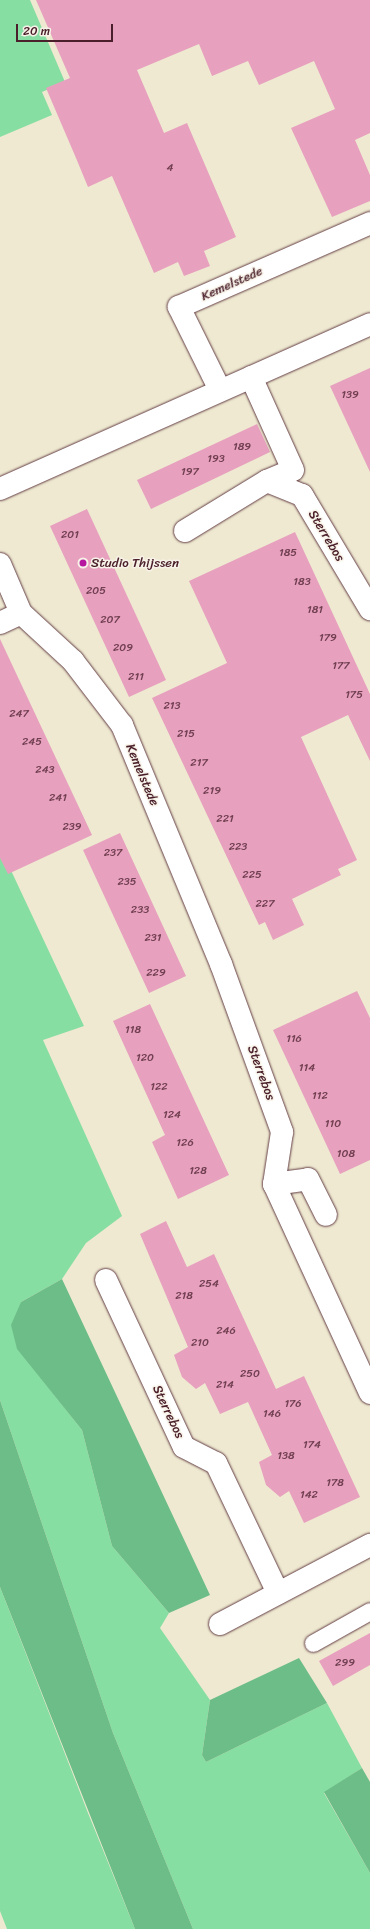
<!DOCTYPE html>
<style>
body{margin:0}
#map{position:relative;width:370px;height:1929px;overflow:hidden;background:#efe9d1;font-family:Sriracha,sans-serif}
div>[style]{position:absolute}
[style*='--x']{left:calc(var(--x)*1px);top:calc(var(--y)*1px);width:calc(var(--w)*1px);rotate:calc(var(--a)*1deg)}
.green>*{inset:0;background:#87dea2}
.forest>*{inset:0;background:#6dbd88}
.building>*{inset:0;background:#e7a0be}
.roads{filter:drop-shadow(0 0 1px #633d44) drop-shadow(0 0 1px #633d44)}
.service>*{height:17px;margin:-8.5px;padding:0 8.5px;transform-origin:8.5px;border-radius:8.5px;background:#fff}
.pedestrian>*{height:22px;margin:-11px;padding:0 11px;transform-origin:11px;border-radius:11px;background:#fff}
.minor>*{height:22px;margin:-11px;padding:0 11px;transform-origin:11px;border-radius:11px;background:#fff}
.dots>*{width:11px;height:11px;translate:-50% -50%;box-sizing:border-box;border:2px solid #f7f3e8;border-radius:50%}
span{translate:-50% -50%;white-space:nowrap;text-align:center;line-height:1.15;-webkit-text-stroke:3px #f7f3e8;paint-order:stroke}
.number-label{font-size:11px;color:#713f50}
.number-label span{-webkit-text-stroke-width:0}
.street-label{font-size:13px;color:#4a1f2b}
.poi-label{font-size:13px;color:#4a1f2b}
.left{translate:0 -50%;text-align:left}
.scale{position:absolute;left:16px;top:24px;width:97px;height:18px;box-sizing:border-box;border:2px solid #4a1f2b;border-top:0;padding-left:5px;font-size:12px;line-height:14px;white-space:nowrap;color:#4a1f2b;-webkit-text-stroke:3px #f7f3e8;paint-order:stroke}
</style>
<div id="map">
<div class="green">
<div style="clip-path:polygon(0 0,30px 0,65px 82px,42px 92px,52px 115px,0 137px)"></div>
<div style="clip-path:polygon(0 847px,84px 1026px,43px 1040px,122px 1216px,86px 1243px,62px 1279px,21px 1302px,17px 1348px,82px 1430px,112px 1546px,169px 1613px,160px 1628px,210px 1700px,202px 1755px,206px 1762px,327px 1703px,362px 1768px,324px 1793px,370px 1873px,370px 1929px,193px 1929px,113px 1733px,0 1400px)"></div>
<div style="clip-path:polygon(0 1587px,88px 1813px,135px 1929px,7px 1929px,0 1911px)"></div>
</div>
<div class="forest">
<div style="clip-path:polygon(62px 1279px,210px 1595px,169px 1613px,112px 1546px,82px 1430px,17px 1349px,11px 1325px,21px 1302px)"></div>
<div style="clip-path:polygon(0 1400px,113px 1733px,193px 1929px,135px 1929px,0 1587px)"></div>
<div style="clip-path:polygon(299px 1658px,327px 1703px,206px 1762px,202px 1755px,210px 1700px)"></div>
<div style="clip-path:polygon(362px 1768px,370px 1782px,370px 1873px,324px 1792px)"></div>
</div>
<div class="building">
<div style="clip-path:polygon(36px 0,370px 0,370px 133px,355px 140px,370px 175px,370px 201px,332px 217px,291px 128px,335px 109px,314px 61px,259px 85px,248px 61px,212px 76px,199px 44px,137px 70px,164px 133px,187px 123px,236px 237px,204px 251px,210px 266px,184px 276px,178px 262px,154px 273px,112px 176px,88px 187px,76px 158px,46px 88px,70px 78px)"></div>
<div style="clip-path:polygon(370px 368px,370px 472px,330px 386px)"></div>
<div style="clip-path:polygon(257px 424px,270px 452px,151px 509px,137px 480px)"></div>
<div style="clip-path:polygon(87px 509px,166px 680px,129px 697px,50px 526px)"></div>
<div style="clip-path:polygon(295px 532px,370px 694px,370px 761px,348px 715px,301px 737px,357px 860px,338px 869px,341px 875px,292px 899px,304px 925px,273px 940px,265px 922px,259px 925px,152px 698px,227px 663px,189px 581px)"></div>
<div style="clip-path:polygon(0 639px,92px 835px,8px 874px,0 858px)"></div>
<div style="clip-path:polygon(120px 833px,186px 976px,149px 993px,83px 850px)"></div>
<div style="clip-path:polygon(357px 991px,370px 1018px,370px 1160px,340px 1174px,273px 1030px)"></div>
<div style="clip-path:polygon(150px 1004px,229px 1175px,178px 1199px,152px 1142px,165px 1135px,113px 1021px)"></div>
<div style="clip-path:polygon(166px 1221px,187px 1267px,214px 1254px,276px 1389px,304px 1376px,360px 1497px,304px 1523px,289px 1491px,280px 1497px,266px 1485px,259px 1462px,272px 1455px,248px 1402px,220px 1414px,205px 1383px,196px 1389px,182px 1377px,174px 1355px,188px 1347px,140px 1234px)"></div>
<div style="clip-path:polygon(370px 1633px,370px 1665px,333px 1686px,319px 1661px)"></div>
</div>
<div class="roads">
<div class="service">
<div style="--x:313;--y:1643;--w:65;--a:-29.3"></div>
</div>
<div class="pedestrian">
<div style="--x:267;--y:481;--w:38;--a:22"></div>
<div style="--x:302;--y:495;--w:133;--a:59.2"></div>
<div style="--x:221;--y:964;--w:179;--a:70"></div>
<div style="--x:282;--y:1132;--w:53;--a:98.7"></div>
<div style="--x:274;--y:1184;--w:230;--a:65.3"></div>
<div style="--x:274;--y:1184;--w:34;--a:-8"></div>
<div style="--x:308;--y:1179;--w:40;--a:63.4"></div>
</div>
<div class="minor">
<div style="--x:220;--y:390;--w:93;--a:-116.3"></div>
<div style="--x:179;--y:307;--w:209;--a:-23.7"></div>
<div style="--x:0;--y:489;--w:405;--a:-24"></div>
<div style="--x:185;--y:531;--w:96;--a:-31.4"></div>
<div style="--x:267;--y:481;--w:28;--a:-23"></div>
<div style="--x:293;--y:470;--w:102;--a:-114.3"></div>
<div style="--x:0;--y:564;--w:53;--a:66.8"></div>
<div style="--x:21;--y:613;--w:71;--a:42.7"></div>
<div style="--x:73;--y:661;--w:81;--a:52.6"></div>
<div style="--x:122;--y:725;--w:259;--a:67.5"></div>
<div style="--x:0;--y:623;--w:23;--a:-25"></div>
<div style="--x:106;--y:1280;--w:184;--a:65"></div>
<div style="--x:184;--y:1447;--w:36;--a:27"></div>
<div style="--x:216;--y:1463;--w:144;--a:64.5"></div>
<div style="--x:220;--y:1624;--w:170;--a:-27.8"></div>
</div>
</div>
<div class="dots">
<div style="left:83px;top:563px;background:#b5179e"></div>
</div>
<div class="number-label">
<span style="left:170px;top:168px">4</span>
<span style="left:350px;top:395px">139</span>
<span style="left:242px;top:447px">189</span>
<span style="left:216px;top:459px">193</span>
<span style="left:190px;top:472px">197</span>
<span style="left:70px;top:535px">201</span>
<span style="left:288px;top:553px">185</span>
<span style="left:302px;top:582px">183</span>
<span style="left:96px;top:591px">205</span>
<span style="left:315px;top:610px">181</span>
<span style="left:110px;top:620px">207</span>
<span style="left:328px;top:638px">179</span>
<span style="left:123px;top:648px">209</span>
<span style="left:341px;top:666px">177</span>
<span style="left:136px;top:677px">211</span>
<span style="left:354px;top:695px">175</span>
<span style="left:172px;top:706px">213</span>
<span style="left:19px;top:714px">247</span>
<span style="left:186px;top:734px">215</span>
<span style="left:32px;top:742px">245</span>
<span style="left:199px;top:763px">217</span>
<span style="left:45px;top:770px">243</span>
<span style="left:212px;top:791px">219</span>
<span style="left:58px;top:798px">241</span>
<span style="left:225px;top:819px">221</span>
<span style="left:72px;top:827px">239</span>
<span style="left:238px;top:847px">223</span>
<span style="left:113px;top:853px">237</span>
<span style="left:252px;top:875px">225</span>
<span style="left:127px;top:882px">235</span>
<span style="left:265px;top:904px">227</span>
<span style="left:140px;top:910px">233</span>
<span style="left:153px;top:938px">231</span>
<span style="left:156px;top:973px">229</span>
<span style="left:133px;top:1030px">118</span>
<span style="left:294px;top:1039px">116</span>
<span style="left:145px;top:1058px">120</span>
<span style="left:307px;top:1068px">114</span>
<span style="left:159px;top:1087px">122</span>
<span style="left:320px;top:1096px">112</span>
<span style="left:172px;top:1115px">124</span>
<span style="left:333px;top:1124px">110</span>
<span style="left:185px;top:1143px">126</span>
<span style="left:346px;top:1154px">108</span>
<span style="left:198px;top:1171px">128</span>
<span style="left:209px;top:1284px">254</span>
<span style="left:184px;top:1296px">218</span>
<span style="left:226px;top:1331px">246</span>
<span style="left:200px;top:1343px">210</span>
<span style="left:250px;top:1374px">250</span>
<span style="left:225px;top:1385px">214</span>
<span style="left:293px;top:1404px">176</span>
<span style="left:272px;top:1414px">146</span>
<span style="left:312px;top:1445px">174</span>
<span style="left:286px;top:1456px">138</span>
<span style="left:335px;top:1483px">178</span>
<span style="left:309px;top:1495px">142</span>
<span style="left:345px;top:1663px">299</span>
</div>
<div class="street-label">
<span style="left:232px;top:284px;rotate:-24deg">Kemelstede</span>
<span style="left:326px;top:536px;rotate:59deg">Sterrebos</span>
<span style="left:142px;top:775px;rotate:67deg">Kemelstede</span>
<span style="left:261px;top:1073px;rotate:70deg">Sterrebos</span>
<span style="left:168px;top:1412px;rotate:65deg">Sterrebos</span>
</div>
<div class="poi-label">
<span class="left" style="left:91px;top:563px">Studio Thijssen</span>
</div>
<div class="scale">20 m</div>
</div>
